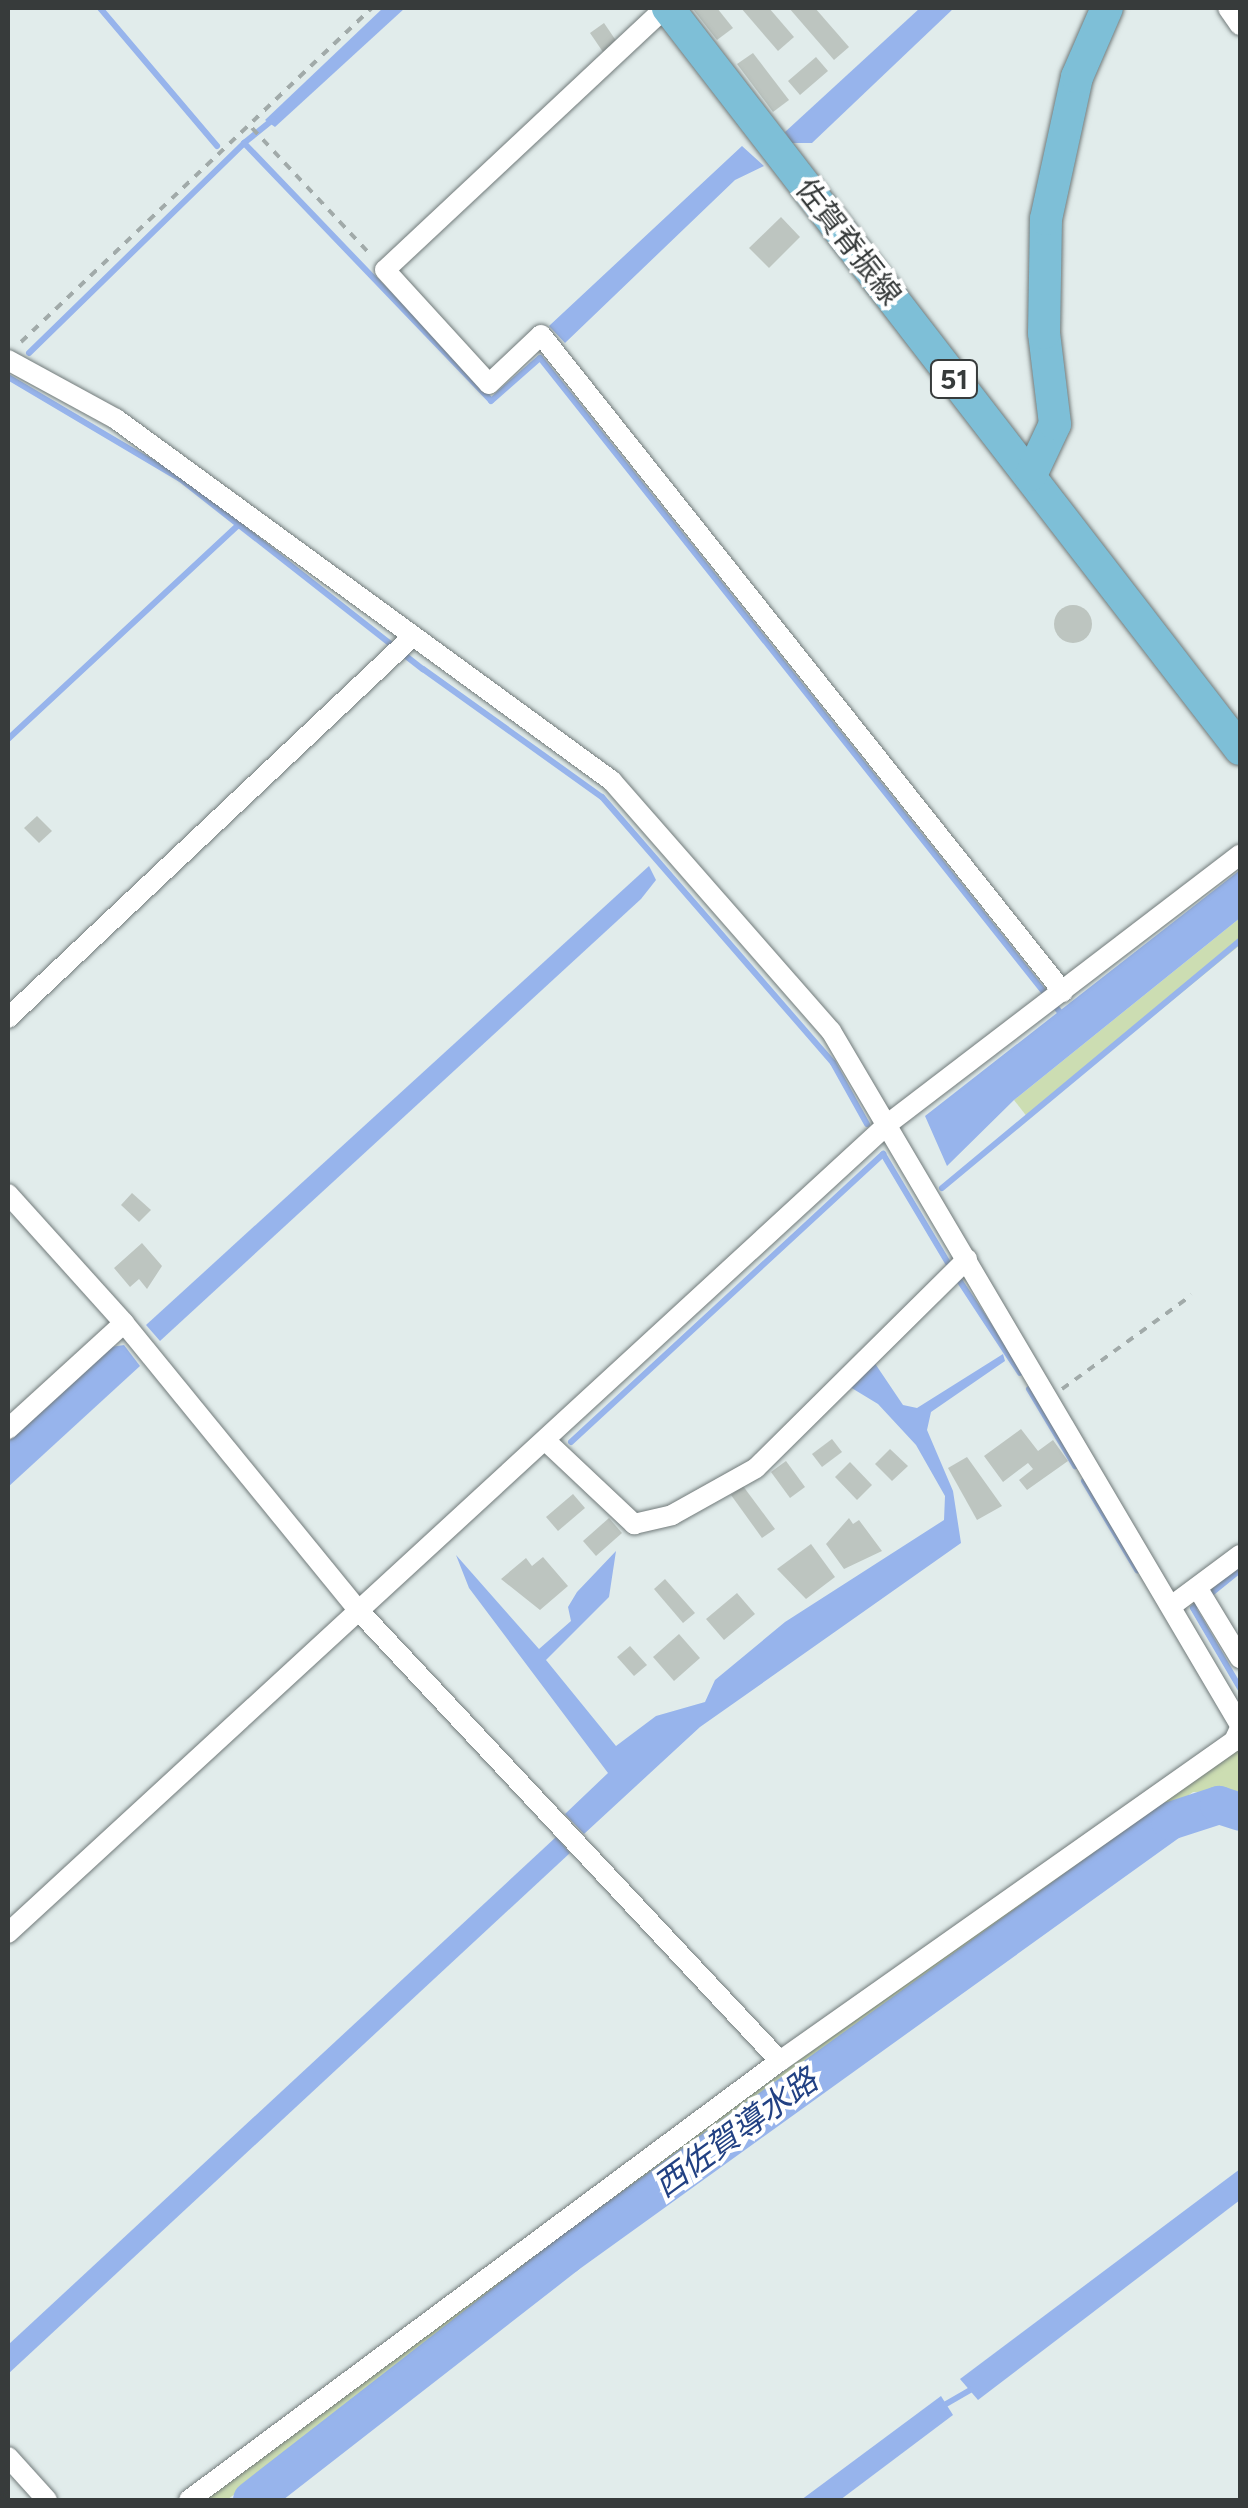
<!DOCTYPE html>
<meta charset="utf-8">
<style>
body{margin:0}
#map{position:relative;width:1248px;height:2508px;overflow:hidden;background:#e1eceb;font-family:Figtree,"Noto Sans JP",sans-serif}
div>[style]{position:absolute}
[style*='--x']{left:calc(var(--x)*1px);top:calc(var(--y)*1px);width:calc(var(--w)*1px);rotate:calc(var(--a)*1deg)}
.green>*{inset:0;background:#ccddb2}
.water>*{inset:0;background:#97b4ec}
.stream>*{height:6px;margin:-3px;padding:0 3px;transform-origin:3px;border-radius:3px;background:#97b4ec}
.river>*{height:38px;margin:-19px;padding:0 19px;transform-origin:19px;border-radius:19px;background:#97b4ec}
.building>*{inset:0;background:#bdc5c0}
.round{border-radius:50%}
.path>*{height:4px;margin-top:-2px;transform-origin:0;background:repeating-linear-gradient(90deg,#a1aaa9 0 8px,transparent 0 16px)}
.roads{filter:drop-shadow(0 0 2px #717a7a) drop-shadow(0 0 2px #717a7a)}
.minor>*{height:20px;margin:-10px;padding:0 10px;transform-origin:10px;border-radius:10px;background:#fff}
.primary>*{height:32px;margin:-16px;padding:0 16px;transform-origin:16px;border-radius:16px;background:#7ebfd7}
span{translate:-50% -50%;white-space:nowrap;text-align:center;line-height:1.15;-webkit-text-stroke:8px #fff;paint-order:stroke}
.shield-label span{padding:2px 8px;background:#fff;border:2px solid;border-radius:8px;-webkit-text-stroke-width:0}
.shield-label{font-size:28px;color:#373b3b;font-weight:700}
.street-label{font-size:30px;color:#373b3b}
.water-label{font-size:32px;color:#224183;font-style:italic}
.frame{position:absolute;inset:0;border:10px solid #373b3b;pointer-events:none}
</style>
<div id="map">
<div class="green">
<div style="clip-path:polygon(1240px 918px,1240px 945px,1028px 1118px,1014px 1100px)"></div>
<div style="clip-path:polygon(1240px 1743px,1240px 1791px,1193px 1792px,474px 2308px,227px 2500px,204px 2500px,406px 2343px)"></div>
</div>
<div class="water">
<div style="clip-path:polygon(383px 8px,405px 8px,275px 127px,265px 120px)"></div>
<div style="clip-path:polygon(920px 8px,954px 8px,812px 143px,792px 143px,785px 132px)"></div>
<div style="clip-path:polygon(742px 146px,764px 166px,735px 180px,565px 343px,549px 326px)"></div>
<div style="clip-path:polygon(649px 866px,656px 880px,641px 899px,160px 1341px,146px 1325px)"></div>
<div style="clip-path:polygon(1240px 870px,1240px 918px,1014px 1100px,947px 1166px,925px 1116px)"></div>
<div style="clip-path:polygon(124px 1345px,140px 1366px,8px 1487px,8px 1442px,111px 1347px)"></div>
<div style="clip-path:polygon(1003px 1354px,1005px 1361px,931px 1412px,927px 1430px,953px 1491px,961px 1543px,700px 1727px,584px 1834px,565px 1814px,608px 1773px,469px 1588px,456px 1555px,539px 1649px,571px 1621px,568px 1607px,577px 1592px,616px 1551px,609px 1597px,546px 1660px,616px 1746px,656px 1716px,705px 1702px,715px 1680px,785px 1622px,944px 1520px,945px 1496px,916px 1445px,878px 1404px,850px 1387px,874px 1362px,903px 1405px,917px 1408px)"></div>
<div style="clip-path:polygon(556px 1837px,570px 1853px,8px 2374px,8px 2345px)"></div>
<div style="clip-path:polygon(1240px 2169px,1240px 2200px,978px 2400px,960px 2379px)"></div>
<div style="clip-path:polygon(941px 2396px,953px 2415px,840px 2500px,801px 2500px)"></div>
</div>
<div class="stream">
<div style="--x:100;--y:8;--w:181;--a:49.7"></div>
<div style="--x:244;--y:143;--w:38;--a:-39"></div>
<div style="--x:29;--y:353;--w:301;--a:-44.3"></div>
<div style="--x:244;--y:143;--w:357;--a:46.2"></div>
<div style="--x:491;--y:401;--w:65;--a:-41.3"></div>
<div style="--x:540;--y:358;--w:834;--a:51.52"></div>
<div style="--x:8;--y:377;--w:199;--a:30.6"></div>
<div style="--x:179;--y:478;--w:310;--a:38.1"></div>
<div style="--x:423;--y:669;--w:220;--a:35.6"></div>
<div style="--x:602;--y:797;--w:352;--a:49"></div>
<div style="--x:833;--y:1063;--w:70;--a:60.9"></div>
<div style="--x:8;--y:739;--w:314;--a:-42.9"></div>
<div style="--x:942;--y:1188;--w:387;--a:-39.7"></div>
<div style="--x:959;--y:1280;--w:111;--a:56.7"></div>
<div style="--x:1029;--y:1389;--w:90;--a:59.1"></div>
<div style="--x:571;--y:1442;--w:425;--a:-42.7"></div>
<div style="--x:883;--y:1154;--w:127;--a:59.2"></div>
<div style="--x:1084;--y:1481;--w:104;--a:59.2"></div>
<div style="--x:1240;--y:1570;--w:60;--a:141"></div>
<div style="--x:1193;--y:1608;--w:93;--a:59.6"></div>
<div style="--x:946;--y:2404;--w:28;--a:-30"></div>
</div>
<div class="river">
<div style="--x:252;--y:2500;--w:397;--a:-37.9"></div>
<div style="--x:565;--y:2256;--w:745;--a:-35.72"></div>
<div style="--x:1170;--y:1821;--w:52;--a:-18.1"></div>
<div style="--x:1219;--y:1805;--w:22;--a:18"></div>
</div>
<div class="building">
<div style="clip-path:polygon(692px 8px,717px 8px,733px 28px,717px 40px)"></div>
<div style="clip-path:polygon(741px 8px,769px 8px,794px 37px,778px 51px)"></div>
<div style="clip-path:polygon(789px 8px,815px 8px,849px 47px,834px 60px)"></div>
<div style="clip-path:polygon(604px 23px,617px 42px,603px 52px,590px 33px)"></div>
<div style="clip-path:polygon(753px 53px,789px 100px,773px 112px,737px 64px)"></div>
<div style="clip-path:polygon(816px 57px,828px 71px,800px 95px,788px 81px)"></div>
<div style="clip-path:polygon(781px 217px,800px 237px,769px 268px,749px 248px)"></div>
<div class="round" style="left:1054px;top:605px;width:38px;height:38px"></div>
<div style="clip-path:polygon(37px 816px,52px 831px,39px 843px,24px 828px)"></div>
<div style="clip-path:polygon(132px 1193px,151px 1210px,139px 1222px,121px 1205px)"></div>
<div style="clip-path:polygon(142px 1243px,162px 1266px,147px 1289px,139px 1279px,130px 1287px,114px 1268px)"></div>
<div style="clip-path:polygon(1021px 1429px,1038px 1451px,1053px 1440px,1068px 1461px,1027px 1490px,1019px 1480px,1033px 1469px,1028px 1463px,1003px 1482px,984px 1456px)"></div>
<div style="clip-path:polygon(832px 1439px,842px 1452px,822px 1467px,812px 1454px)"></div>
<div style="clip-path:polygon(890px 1449px,908px 1466px,892px 1481px,875px 1464px)"></div>
<div style="clip-path:polygon(967px 1457px,1002px 1506px,977px 1520px,948px 1468px)"></div>
<div style="clip-path:polygon(786px 1461px,805px 1487px,790px 1498px,771px 1472px)"></div>
<div style="clip-path:polygon(850px 1462px,872px 1485px,857px 1500px,835px 1477px)"></div>
<div style="clip-path:polygon(743px 1486px,775px 1529px,762px 1538px,731px 1495px)"></div>
<div style="clip-path:polygon(573px 1494px,585px 1508px,558px 1531px,546px 1517px)"></div>
<div style="clip-path:polygon(609px 1518px,622px 1533px,596px 1556px,583px 1541px)"></div>
<div style="clip-path:polygon(849px 1518px,853px 1524px,859px 1520px,882px 1551px,844px 1569px,826px 1544px)"></div>
<div style="clip-path:polygon(811px 1544px,835px 1577px,806px 1599px,777px 1569px)"></div>
<div style="clip-path:polygon(543px 1557px,568px 1586px,540px 1610px,501px 1579px,526px 1558px,532px 1566px)"></div>
<div style="clip-path:polygon(665px 1579px,695px 1613px,683px 1623px,654px 1589px)"></div>
<div style="clip-path:polygon(737px 1593px,755px 1614px,724px 1640px,706px 1619px)"></div>
<div style="clip-path:polygon(679px 1634px,700px 1658px,674px 1681px,653px 1657px)"></div>
<div style="clip-path:polygon(630px 1646px,647px 1665px,634px 1676px,617px 1657px)"></div>
</div>
<div class="path">
<div style="--x:252;--y:128;--w:174;--a:46.9"></div>
<div style="--x:21;--y:342;--w:485;--a:-43.6"></div>
<div style="--x:1062;--y:1389;--w:160;--a:-35.9"></div>
</div>
<div class="roads">
<div class="minor">
<div style="--x:665;--y:8;--w:383;--a:136.9"></div>
<div style="--x:385;--y:270;--w:154;--a:47.6"></div>
<div style="--x:489;--y:384;--w:71;--a:-43.3"></div>
<div style="--x:541;--y:335;--w:839;--a:51.53"></div>
<div style="--x:1228;--y:8;--w:21;--a:55"></div>
<div style="--x:8;--y:360;--w:123;--a:28.6"></div>
<div style="--x:116;--y:419;--w:614;--a:36.12"></div>
<div style="--x:612;--y:781;--w:332;--a:48.8"></div>
<div style="--x:831;--y:1031;--w:806;--a:59.49"></div>
<div style="--x:8;--y:1018;--w:555;--a:-43.32"></div>
<div style="--x:8;--y:1194;--w:173;--a:48"></div>
<div style="--x:124;--y:1323;--w:372;--a:50.8"></div>
<div style="--x:359;--y:1611;--w:616;--a:46.91"></div>
<div style="--x:8;--y:1429;--w:157;--a:-42.4"></div>
<div style="--x:547;--y:1442;--w:120;--a:43.3"></div>
<div style="--x:634;--y:1524;--w:39;--a:-13"></div>
<div style="--x:672;--y:1515;--w:96;--a:-29.2"></div>
<div style="--x:756;--y:1468;--w:297;--a:-44.7"></div>
<div style="--x:1198;--y:1589;--w:81;--a:58.7"></div>
<div style="--x:1174;--y:1604;--w:82;--a:-36.6"></div>
<div style="--x:8;--y:1933;--w:1197;--a:-42.6"></div>
<div style="--x:889;--y:1123;--w:442;--a:-37.4"></div>
<div style="--x:8;--y:2457;--w:58;--a:47.8"></div>
<div style="--x:189;--y:2500;--w:736;--a:-36.61"></div>
<div style="--x:780;--y:2061;--w:555;--a:-35.18"></div>
<div style="--x:1234;--y:1741;--w:14;--a:-65"></div>
</div>
<div class="primary">
<div style="--x:668;--y:8;--w:936;--a:52.33"></div>
<div style="--x:1031;--y:475;--w:56;--a:-64.8"></div>
<div style="--x:1055;--y:424;--w:92;--a:-96.9"></div>
<div style="--x:1044;--y:333;--w:114;--a:-89"></div>
<div style="--x:1046;--y:219;--w:145;--a:-77.7"></div>
<div style="--x:1077;--y:77;--w:75;--a:-66.5"></div>
</div>
</div>
<div class="shield-label">
<span style="left:954px;top:379px">51</span>
</div>
<div class="street-label">
<span style="left:848px;top:242px;rotate:52deg">佐賀脊振線</span>
</div>
<div class="water-label">
<span style="left:736px;top:2133px;rotate:-36deg">西佐賀導水路</span>
</div>
<div class="frame"></div>
</div>
